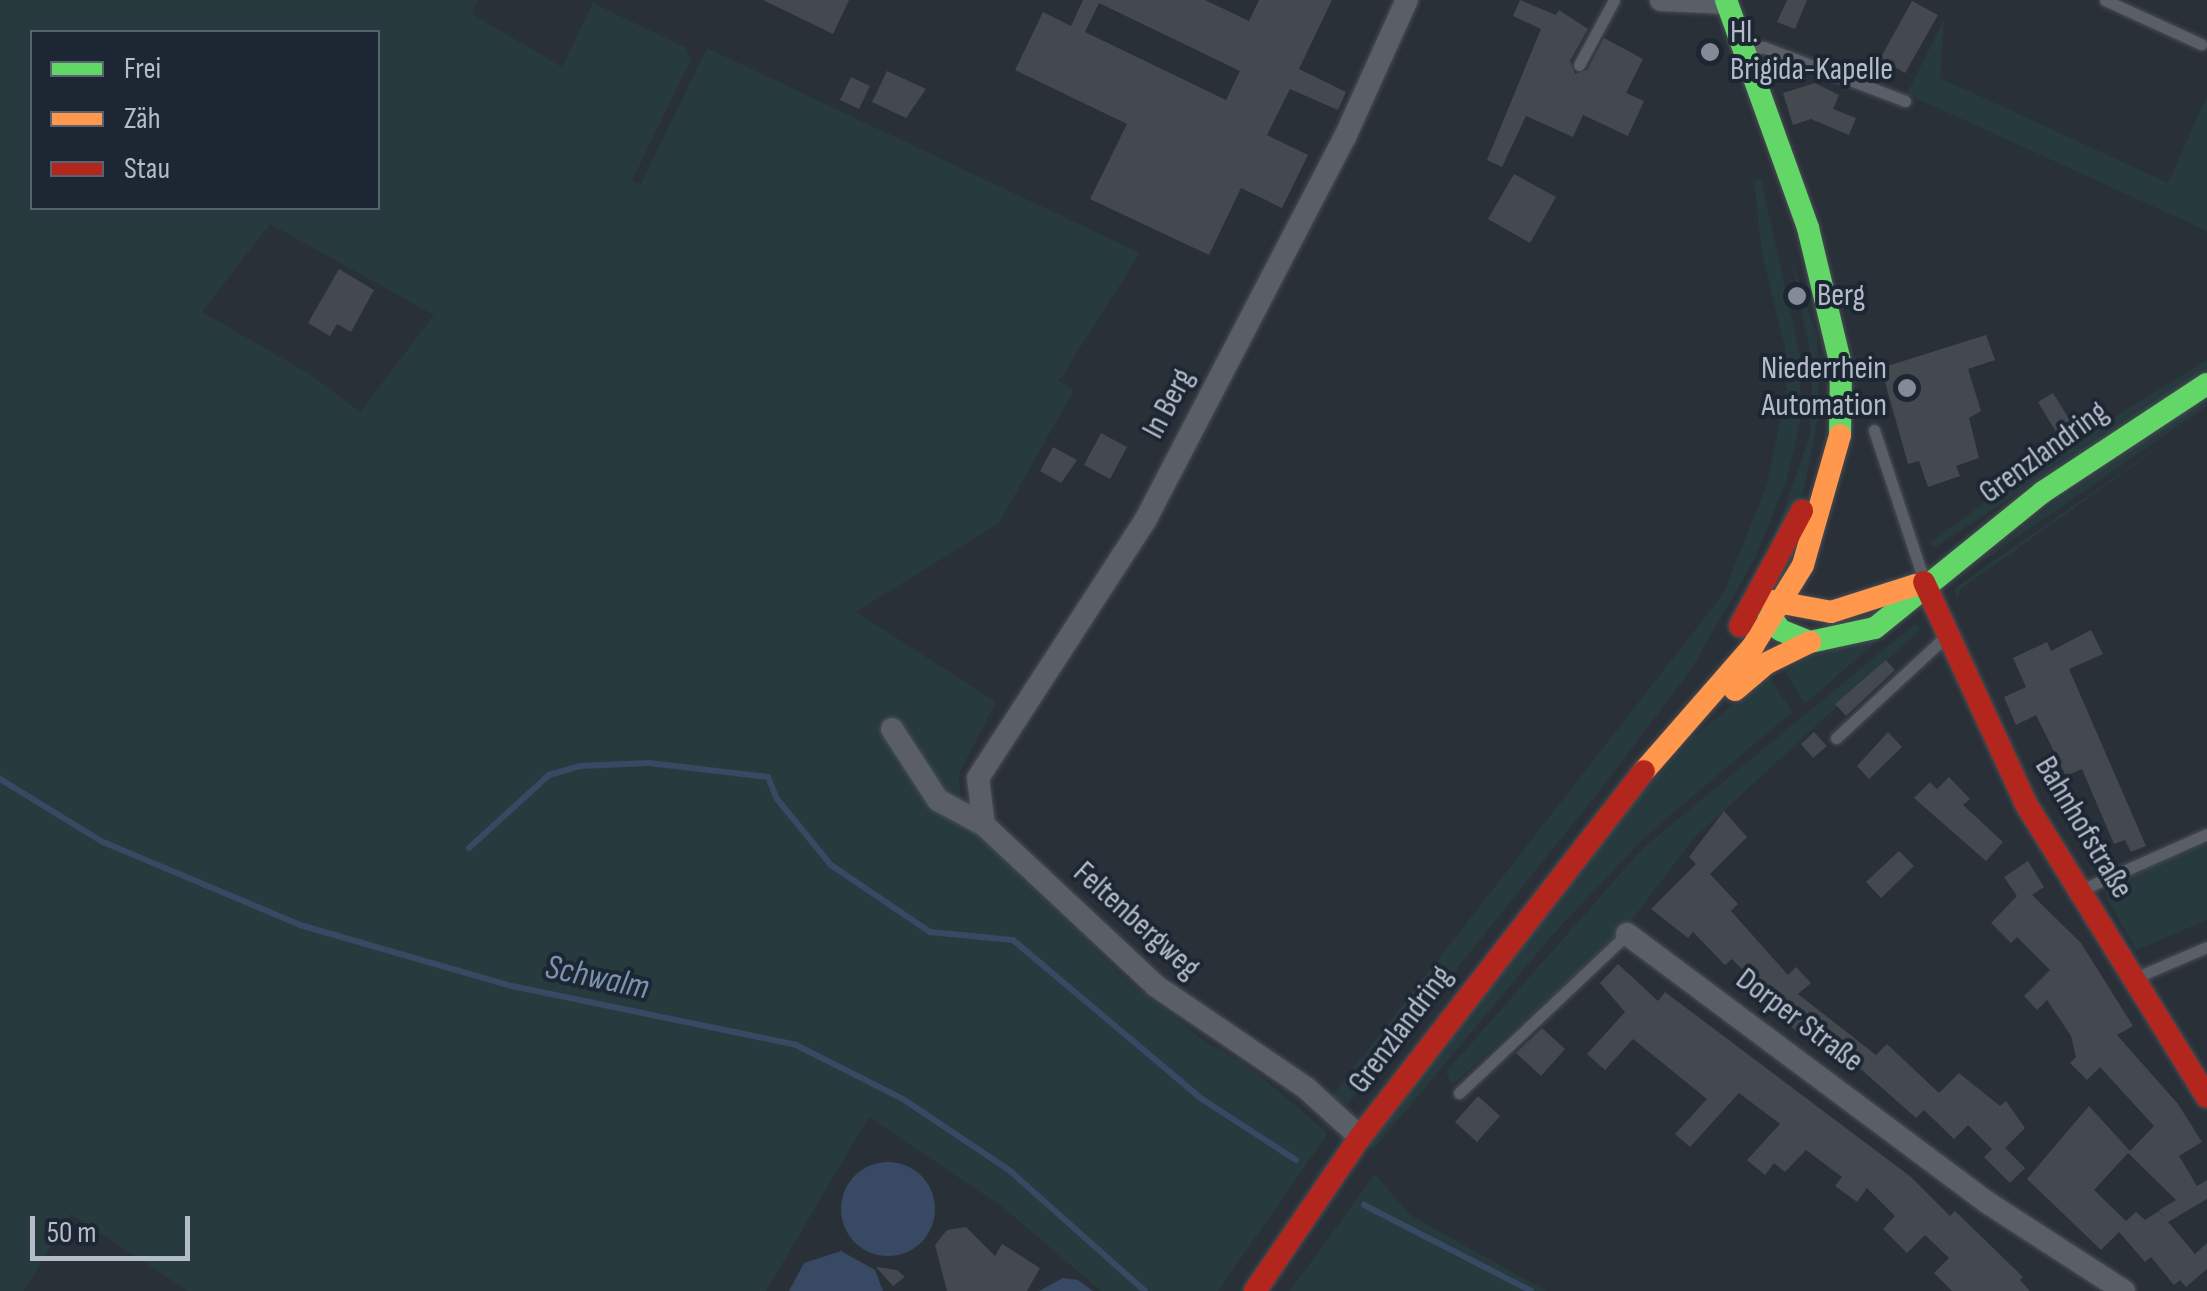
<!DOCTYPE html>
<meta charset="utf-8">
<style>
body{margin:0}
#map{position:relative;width:2207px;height:1291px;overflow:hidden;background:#2a3038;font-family:"Sofia Sans Condensed",sans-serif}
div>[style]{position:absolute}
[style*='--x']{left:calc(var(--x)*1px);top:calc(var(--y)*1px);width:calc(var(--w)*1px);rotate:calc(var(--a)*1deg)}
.green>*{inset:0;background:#273a3e}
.water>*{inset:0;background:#384963}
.round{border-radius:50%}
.stream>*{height:6px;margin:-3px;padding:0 3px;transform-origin:3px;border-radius:3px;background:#384963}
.building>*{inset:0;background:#444950}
.roads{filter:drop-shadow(0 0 2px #484c53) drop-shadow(0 0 2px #484c53)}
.lane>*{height:11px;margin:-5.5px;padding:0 5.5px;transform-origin:5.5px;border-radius:5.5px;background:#5a5e66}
.street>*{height:22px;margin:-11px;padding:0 11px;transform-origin:11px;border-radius:11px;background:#5a5e66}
.fast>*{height:22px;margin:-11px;padding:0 11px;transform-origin:11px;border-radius:11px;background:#63d668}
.slow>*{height:22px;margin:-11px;padding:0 11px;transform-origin:11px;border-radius:11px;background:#ff974d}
.jam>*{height:22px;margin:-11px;padding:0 11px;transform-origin:11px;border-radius:11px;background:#b3261e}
.dots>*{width:28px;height:28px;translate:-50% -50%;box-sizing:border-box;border:5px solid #1d2633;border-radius:50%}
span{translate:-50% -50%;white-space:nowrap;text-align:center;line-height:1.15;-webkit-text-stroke:8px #1d2633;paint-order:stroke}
.poi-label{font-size:32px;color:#b4bcc9}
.left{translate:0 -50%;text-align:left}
.right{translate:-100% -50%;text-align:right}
.street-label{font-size:32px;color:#b4bcc9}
.water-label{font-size:35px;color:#7c92b1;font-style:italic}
.legend{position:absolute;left:30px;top:30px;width:350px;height:180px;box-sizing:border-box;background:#1d2633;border:2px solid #59626f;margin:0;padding:12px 18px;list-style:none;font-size:30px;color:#b4bcc9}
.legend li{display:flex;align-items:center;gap:20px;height:50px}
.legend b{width:50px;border:2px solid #59626f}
.scale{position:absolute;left:30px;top:1216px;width:160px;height:45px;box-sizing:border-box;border:5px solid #b4bcc9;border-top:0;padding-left:12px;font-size:30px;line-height:35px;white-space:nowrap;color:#b4bcc9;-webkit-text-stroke:8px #1d2633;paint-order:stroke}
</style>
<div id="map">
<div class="green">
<div style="clip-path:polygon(evenodd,0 0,478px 0,472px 14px,562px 67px,593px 3px,686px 48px,691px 59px,632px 181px,641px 184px,707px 48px,1140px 253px,1059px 381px,1074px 390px,999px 523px,856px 612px,996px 702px,959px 774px,962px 820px,1126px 979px,1205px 1041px,1251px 1068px,1328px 1133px,1218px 1291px,1101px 1291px,1004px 1208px,869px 1117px,766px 1291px,188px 1291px,71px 1214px,24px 1291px,0 1291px,0 0,32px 32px,378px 32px,378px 208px,32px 208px,32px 32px,0 0,270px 224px,434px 315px,360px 412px,311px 375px,202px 312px,270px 224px)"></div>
<div style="clip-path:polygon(1944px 19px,1940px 78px,2168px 183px,2207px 96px,2207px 231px,1907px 94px)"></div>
<div style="clip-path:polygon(1761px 179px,1801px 360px,1800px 422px,1787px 478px,1756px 557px,1690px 671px,1601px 789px,1348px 1104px,1331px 1097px,1723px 594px,1767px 485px,1787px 388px,1785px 347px,1762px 254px,1754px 181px)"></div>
<div style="clip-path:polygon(1790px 256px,1817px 335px,1819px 415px,1803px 493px,1790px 526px,1766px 560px,1809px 439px,1813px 366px)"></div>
<div style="clip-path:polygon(2207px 360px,2207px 371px,1935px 547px,1928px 544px,2037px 464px)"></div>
<div style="clip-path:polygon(2207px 396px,2207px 406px,1971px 569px,2053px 503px)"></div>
<div style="clip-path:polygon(2207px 413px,1962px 588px,1956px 598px,1955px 588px)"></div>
<div style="clip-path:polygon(1915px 624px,1921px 629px,1693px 839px,1622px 933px,1452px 1085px,1446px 1072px,1643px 848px)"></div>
<div style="clip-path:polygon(1887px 632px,1805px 704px,1785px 671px,1810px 657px)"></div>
<div style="clip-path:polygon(1768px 675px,1792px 712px,1647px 835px,1555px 932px,1373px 1150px,1369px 1142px,1607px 832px,1691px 739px)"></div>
<div style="clip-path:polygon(2207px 843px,2207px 920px,2136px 950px,2106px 897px,2107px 886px)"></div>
<div style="clip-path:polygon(1375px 1174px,1410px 1215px,1546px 1291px,1290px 1291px)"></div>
</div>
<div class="water">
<div class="round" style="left:841px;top:1162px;width:94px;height:94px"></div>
<div style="clip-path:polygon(841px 1251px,875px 1270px,883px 1291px,789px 1291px,804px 1263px)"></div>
<div style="clip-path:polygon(1063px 1278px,1078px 1280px,1093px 1291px,1039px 1291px)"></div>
</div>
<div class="stream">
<div style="--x:0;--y:779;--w:121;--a:31.5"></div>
<div style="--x:103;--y:842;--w:214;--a:22.8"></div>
<div style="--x:300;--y:925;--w:221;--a:16.1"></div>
<div style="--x:512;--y:986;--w:290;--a:11.7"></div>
<div style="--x:796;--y:1045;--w:120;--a:26.8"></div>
<div style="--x:903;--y:1099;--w:128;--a:33.8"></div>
<div style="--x:1009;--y:1170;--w:182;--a:41.7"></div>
<div style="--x:469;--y:848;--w:108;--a:-42.4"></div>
<div style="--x:549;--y:775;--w:32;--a:-16"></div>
<div style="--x:580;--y:766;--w:69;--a:-2.5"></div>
<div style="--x:649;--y:763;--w:120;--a:6.7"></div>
<div style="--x:768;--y:777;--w:24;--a:68"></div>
<div style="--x:777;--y:799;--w:85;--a:50.7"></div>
<div style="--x:831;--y:865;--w:120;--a:34.1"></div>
<div style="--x:930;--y:932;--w:83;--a:5.5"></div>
<div style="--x:1013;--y:940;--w:247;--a:40.1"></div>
<div style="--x:1202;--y:1099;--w:112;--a:33"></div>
<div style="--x:1364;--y:1205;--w:188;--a:27.2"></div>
</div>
<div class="building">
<div style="clip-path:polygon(763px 0,849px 0,833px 34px)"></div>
<div style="clip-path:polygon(evenodd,1083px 0,1205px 0,1249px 21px,1259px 0,1332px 0,1299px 69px,1346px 92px,1338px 110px,1290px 89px,1267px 135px,1308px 155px,1282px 208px,1241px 188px,1209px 255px,1090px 199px,1127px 124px,1015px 70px,1043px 12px,1071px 26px,1083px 0,1099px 3px,1240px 71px,1226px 100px,1085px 32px,1099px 3px)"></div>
<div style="clip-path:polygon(1520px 0,1556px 15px,1559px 10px,1588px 29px,1570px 61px,1575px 74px,1587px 70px,1604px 38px,1643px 59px,1626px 93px,1644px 101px,1628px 136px,1583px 115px,1573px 137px,1526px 116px,1502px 167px,1487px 160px,1541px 29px,1513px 16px)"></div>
<div style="clip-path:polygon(1787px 0,1807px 0,1795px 29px,1777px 22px)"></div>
<div style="clip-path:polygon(1912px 1px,1938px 15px,1905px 73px,1880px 59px)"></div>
<div style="clip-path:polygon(887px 71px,926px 89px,906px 118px,872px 102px)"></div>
<div style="clip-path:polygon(851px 77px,870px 86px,859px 109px,840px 100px)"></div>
<div style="clip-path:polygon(1815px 83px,1839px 95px,1833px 109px,1856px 118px,1849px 135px,1811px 119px,1793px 125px,1783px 93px)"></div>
<div style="clip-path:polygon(1514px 174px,1556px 197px,1530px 243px,1488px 219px)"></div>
<div style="clip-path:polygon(339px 269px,374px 290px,351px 332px,337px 324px,330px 336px,308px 323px)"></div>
<div style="clip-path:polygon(1986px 335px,1995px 360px,1968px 369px,1981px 411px,1969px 418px,1979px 458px,1956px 466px,1960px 476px,1928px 487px,1919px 461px,1908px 464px,1881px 368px)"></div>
<div style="clip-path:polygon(2053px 393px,2071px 422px,2056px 432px,2038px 402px)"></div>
<div style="clip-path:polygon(1101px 433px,1127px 447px,1110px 479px,1084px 465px)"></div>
<div style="clip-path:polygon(1053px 447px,1077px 460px,1061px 483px,1040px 471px)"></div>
<div style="clip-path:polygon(2091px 630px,2103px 654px,2069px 669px,2146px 846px,2131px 852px,2125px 840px,2114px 844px,2082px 769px,2066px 776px,2036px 715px,2016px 725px,2004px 697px,2026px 687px,2013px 658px,2047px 642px,2051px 651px)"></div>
<div style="clip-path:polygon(1886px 660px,1895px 670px,1846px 716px,1835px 704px)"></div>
<div style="clip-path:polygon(1814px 732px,1827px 746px,1813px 758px,1801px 744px)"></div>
<div style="clip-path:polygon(1888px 732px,1902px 747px,1869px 779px,1857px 766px)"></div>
<div style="clip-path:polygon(1949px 777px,1970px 799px,1963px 805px,2003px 842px,1986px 861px,1914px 798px,1930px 782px,1937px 789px)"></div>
<div style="clip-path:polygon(1724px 811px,1747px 837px,1710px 874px,1738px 904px,1731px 911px,1788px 975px,1796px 967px,1811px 983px,1798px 994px,1876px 1055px,1887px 1044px,1939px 1093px,1959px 1073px,2000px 1106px,2006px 1101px,2025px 1128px,2005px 1148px,2025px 1168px,2010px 1183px,1984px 1157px,1992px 1149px,1968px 1125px,1954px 1139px,1924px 1110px,1916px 1118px,1854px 1063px,1848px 1069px,1810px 1034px,1807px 1039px,1784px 1021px,1788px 1016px,1732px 959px,1725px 965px,1693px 932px,1688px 938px,1651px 909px,1696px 864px,1689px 857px)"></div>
<div style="clip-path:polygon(1899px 851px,1914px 866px,1881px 898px,1866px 882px)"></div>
<div style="clip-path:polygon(evenodd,2028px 861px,2044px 887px,2032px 895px,2081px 943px,2133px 1026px,2117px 1035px,2178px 1104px,2202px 1142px,2179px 1156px,2197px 1186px,2207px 1180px,2207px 1199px,2168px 1222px,2195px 1254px,2207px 1243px,2207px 1269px,2186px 1287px,2180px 1280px,2174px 1285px,2151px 1257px,2145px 1262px,2119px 1232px,2101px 1250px,2027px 1179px,2089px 1106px,2130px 1151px,2154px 1126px,2100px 1067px,2087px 1080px,2070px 1063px,2076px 1057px,2071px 1036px,2047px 1000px,2037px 1010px,2024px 996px,2050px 970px,2017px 937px,2011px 943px,1991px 923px,2017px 896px,2004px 877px,2028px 861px,2128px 1153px,2176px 1200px,2159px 1210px,2164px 1218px,2159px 1211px,2145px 1220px,2136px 1212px,2126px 1221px,2094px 1190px,2128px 1153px)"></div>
<div style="clip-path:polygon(1618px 964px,1658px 1001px,1665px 992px,1911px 1177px,1950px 1216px,1955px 1211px,2023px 1277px,2020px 1280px,2030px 1291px,1952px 1291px,1934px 1273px,1949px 1258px,1925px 1235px,1907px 1253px,1883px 1229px,1895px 1216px,1867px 1188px,1857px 1202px,1835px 1186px,1842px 1177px,1806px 1150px,1785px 1172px,1774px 1163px,1765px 1175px,1747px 1160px,1780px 1124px,1739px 1093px,1690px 1147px,1675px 1134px,1707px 1099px,1633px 1039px,1605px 1070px,1587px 1054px,1625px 1012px,1600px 983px)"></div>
<div style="clip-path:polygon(1542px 1028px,1565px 1049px,1541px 1076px,1516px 1053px)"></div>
<div style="clip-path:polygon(1478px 1096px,1500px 1116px,1477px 1142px,1455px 1122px)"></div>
<div style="clip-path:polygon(966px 1227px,995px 1256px,1002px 1244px,1040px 1268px,1027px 1291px,947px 1291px,935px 1245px,947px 1230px)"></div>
<div style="clip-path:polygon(876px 1267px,897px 1270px,905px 1277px,893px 1286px)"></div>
</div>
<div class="roads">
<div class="lane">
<div style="--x:2105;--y:0;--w:106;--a:24.6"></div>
<div style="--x:1749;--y:52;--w:15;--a:-20"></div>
<div style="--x:1763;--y:47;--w:152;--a:20.8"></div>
<div style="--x:1579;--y:65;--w:74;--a:-61.7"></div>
<div style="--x:1874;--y:430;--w:155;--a:71.6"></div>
<div style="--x:1836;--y:738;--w:147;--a:-42.8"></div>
<div style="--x:2083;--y:889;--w:136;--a:-23.9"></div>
<div style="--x:2137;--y:977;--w:76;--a:-23.2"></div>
<div style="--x:1459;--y:1093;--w:231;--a:-43.4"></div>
</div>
<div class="street">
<div style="--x:1661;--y:0;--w:66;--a:2.6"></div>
<div style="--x:892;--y:729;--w:85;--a:57.1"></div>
<div style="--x:938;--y:800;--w:52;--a:28.5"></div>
<div style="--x:984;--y:825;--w:236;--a:43.1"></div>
<div style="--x:1156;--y:986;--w:181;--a:34.2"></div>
<div style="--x:1306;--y:1088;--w:73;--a:42.2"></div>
<div style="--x:984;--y:825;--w:47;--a:-97.3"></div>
<div style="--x:978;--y:778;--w:309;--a:-57"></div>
<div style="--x:1146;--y:519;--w:431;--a:-62.5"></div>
<div style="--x:1345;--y:137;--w:150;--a:-65.7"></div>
<div style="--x:1627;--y:934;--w:450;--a:36.7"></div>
<div style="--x:1988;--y:1203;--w:162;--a:32.9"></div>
</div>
<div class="fast">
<div style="--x:1726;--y:0;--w:242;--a:70.2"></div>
<div style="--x:1808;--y:228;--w:141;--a:76.5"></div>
<div style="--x:1841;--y:365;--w:70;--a:90.8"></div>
<div style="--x:1760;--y:602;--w:34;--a:54"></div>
<div style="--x:1780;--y:630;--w:32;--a:22"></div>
<div style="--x:1810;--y:642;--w:66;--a:-12.2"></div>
<div style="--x:1875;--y:628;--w:216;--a:-39"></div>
<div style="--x:2043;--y:492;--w:196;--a:-33.4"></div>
</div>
<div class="slow">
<div style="--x:1761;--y:599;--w:71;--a:10.5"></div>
<div style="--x:1831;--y:612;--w:88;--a:-17.8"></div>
<div style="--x:1735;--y:690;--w:42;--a:-40.2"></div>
<div style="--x:1767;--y:663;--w:48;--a:-26"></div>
<div style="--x:1644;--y:771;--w:166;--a:-48.9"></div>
<div style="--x:1753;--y:646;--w:95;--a:-58.3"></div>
<div style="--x:1803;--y:565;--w:135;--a:-74.1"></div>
</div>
<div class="jam">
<div style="--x:1924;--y:582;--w:244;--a:65.3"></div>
<div style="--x:2026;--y:804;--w:344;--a:58.3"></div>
<div style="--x:1740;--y:626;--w:131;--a:-61.7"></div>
<div style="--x:1255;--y:1291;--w:186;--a:-55.7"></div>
<div style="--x:1360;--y:1137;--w:463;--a:-52.2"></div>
</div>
</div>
<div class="dots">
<div style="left:1710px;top:52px;background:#848b96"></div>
<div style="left:1797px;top:296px;background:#848b96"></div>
<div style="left:1907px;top:388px;background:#848b96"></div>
</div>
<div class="poi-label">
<span class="left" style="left:1730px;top:52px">Hl.<br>Brigida-Kapelle</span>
<span class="left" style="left:1817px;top:296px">Berg</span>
<span class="right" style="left:1887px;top:388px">Niederrhein<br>Automation</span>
</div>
<div class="street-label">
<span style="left:1169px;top:404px;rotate:-62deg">In Berg</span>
<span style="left:2044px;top:453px;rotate:-36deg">Grenzlandring</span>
<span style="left:2083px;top:828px;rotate:59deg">Bahnhofstraße</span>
<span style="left:1136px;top:921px;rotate:42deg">Feltenbergweg</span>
<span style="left:1799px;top:1021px;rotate:37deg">Dorper Straße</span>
<span style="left:1401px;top:1030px;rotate:-53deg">Grenzlandring</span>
</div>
<div class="water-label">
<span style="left:597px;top:978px;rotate:12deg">Schwalm</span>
</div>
<ul class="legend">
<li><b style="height:12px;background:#63d668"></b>Frei</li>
<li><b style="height:12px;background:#ff974d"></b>Zäh</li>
<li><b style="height:12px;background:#b3261e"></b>Stau</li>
</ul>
<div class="scale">50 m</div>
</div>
